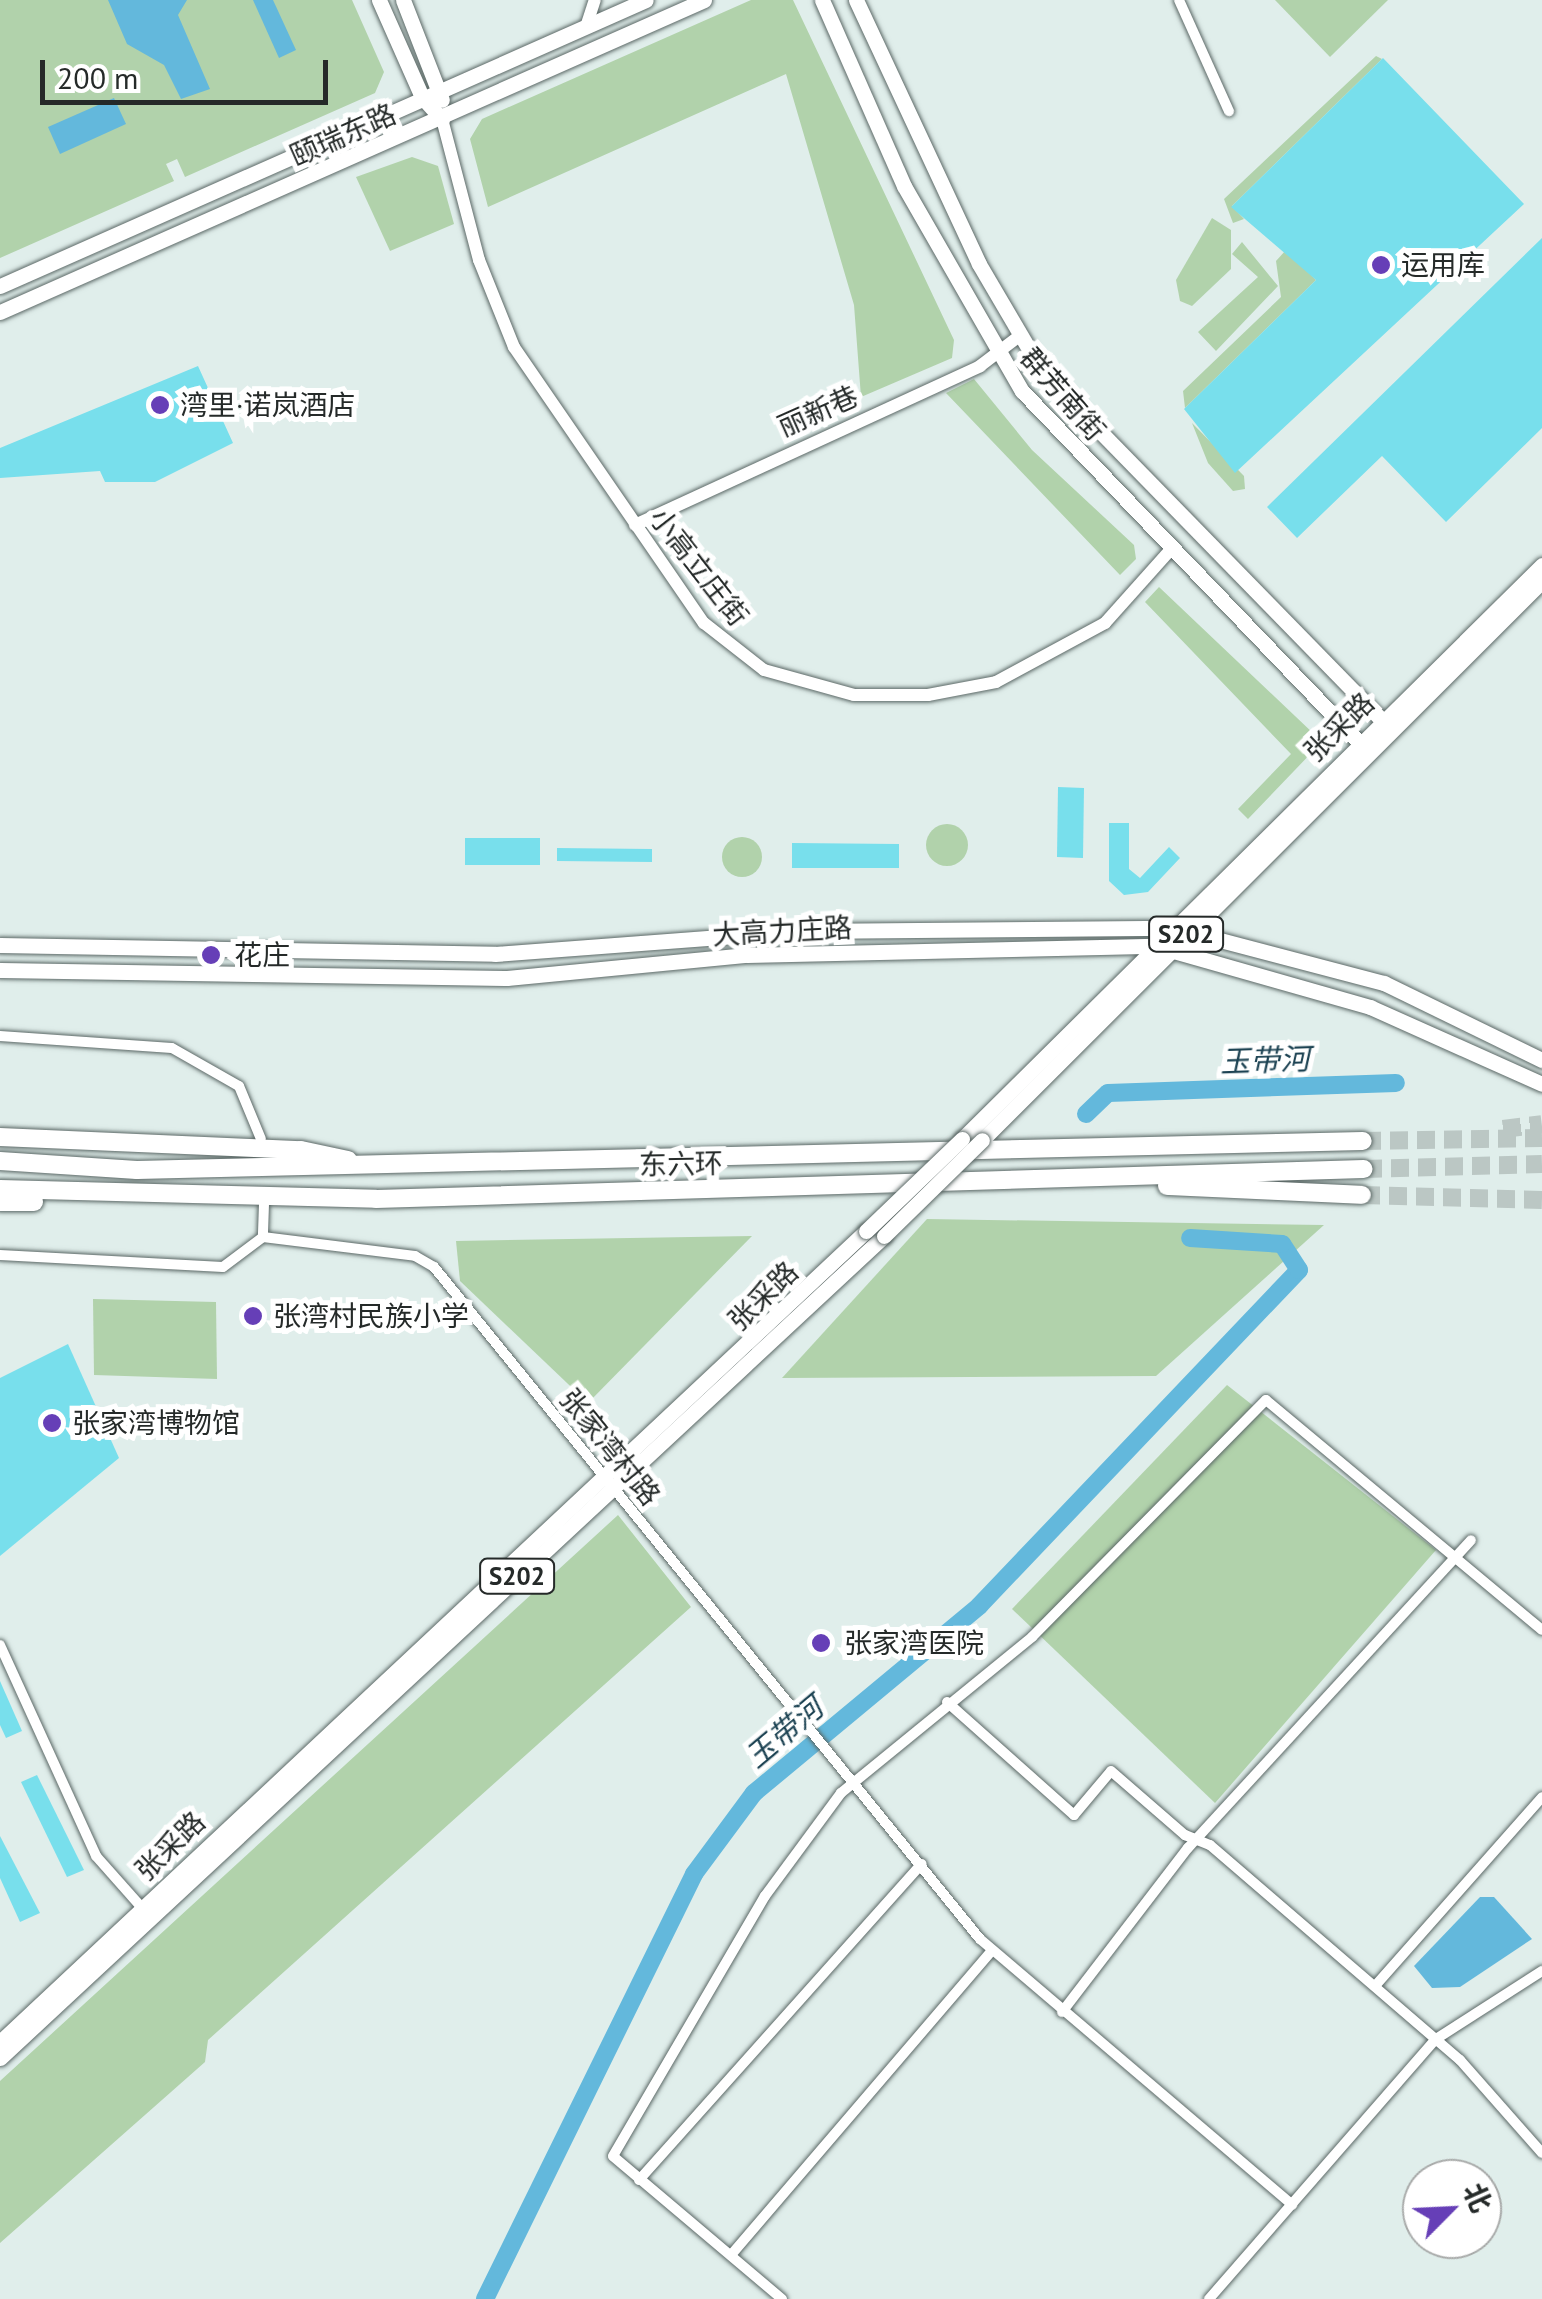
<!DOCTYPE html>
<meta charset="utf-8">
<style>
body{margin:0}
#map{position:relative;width:1542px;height:2299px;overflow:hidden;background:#e0eeeb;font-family:"PT Sans","Noto Sans SC",sans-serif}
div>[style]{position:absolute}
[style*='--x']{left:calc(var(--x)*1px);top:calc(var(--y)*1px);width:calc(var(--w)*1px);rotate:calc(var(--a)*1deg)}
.green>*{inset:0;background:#b1d2ab}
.round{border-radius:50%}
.water>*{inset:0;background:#63b8dc}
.river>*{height:18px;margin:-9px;padding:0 9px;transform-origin:9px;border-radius:9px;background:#63b8dc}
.building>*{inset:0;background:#78dfec}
.motorway-tunnel>*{height:18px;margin-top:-9px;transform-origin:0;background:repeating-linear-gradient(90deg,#bbc7c4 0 18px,transparent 0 27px)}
.roads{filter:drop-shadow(0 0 2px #5b6866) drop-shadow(0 0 2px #5b6866)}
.minor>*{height:10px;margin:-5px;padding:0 5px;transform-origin:5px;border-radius:5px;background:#fff}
.tertiary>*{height:12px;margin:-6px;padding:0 6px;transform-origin:6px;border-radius:6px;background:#fff}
.primary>*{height:15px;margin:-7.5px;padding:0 7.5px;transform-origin:7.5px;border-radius:7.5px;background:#fff}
.motorway>*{height:18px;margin:-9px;padding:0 9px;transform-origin:9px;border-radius:9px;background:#fff}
.bridges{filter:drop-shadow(0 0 2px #5b6866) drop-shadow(0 0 2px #5b6866)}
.primary-bridge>*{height:15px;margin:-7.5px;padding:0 7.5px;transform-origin:7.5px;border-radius:7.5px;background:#fff}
.dots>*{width:28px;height:28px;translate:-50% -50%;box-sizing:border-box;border:5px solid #fff;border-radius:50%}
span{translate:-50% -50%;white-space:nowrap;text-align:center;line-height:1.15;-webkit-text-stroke:10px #fff;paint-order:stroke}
.shield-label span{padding:2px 8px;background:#fff;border:2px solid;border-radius:8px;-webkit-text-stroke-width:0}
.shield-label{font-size:25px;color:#252a29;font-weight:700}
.street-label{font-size:28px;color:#252a29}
.poi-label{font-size:28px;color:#252a29}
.left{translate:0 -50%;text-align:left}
.water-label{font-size:30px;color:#1d4353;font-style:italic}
.north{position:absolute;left:1402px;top:2159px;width:100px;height:100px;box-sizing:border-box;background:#fff;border:2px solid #a8aaa9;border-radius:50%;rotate:66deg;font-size:28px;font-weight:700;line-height:40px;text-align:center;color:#252a29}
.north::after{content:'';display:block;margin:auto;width:35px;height:45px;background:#663fb7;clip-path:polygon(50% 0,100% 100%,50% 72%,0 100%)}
.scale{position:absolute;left:40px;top:60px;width:288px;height:45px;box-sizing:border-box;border:5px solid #252a29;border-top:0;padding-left:12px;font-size:30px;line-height:35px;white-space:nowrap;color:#252a29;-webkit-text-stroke:8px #fff;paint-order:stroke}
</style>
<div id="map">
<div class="green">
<div style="clip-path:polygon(0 0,352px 0,384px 72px,375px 93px,185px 177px,177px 159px,166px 164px,174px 181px,0 258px)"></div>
<div style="clip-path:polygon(751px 0,793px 0,954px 340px,952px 358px,861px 397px,854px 305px,786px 74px,488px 207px,470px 139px,482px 119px)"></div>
<div style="clip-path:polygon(1275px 0,1388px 0,1330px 57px)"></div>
<div style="clip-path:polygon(1376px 56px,1382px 59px,1232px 206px,1244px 219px,1233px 223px,1224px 199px)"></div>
<div style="clip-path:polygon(412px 157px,438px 166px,454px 224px,390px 251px,356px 177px)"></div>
<div style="clip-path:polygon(1212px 218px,1231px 230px,1231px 269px,1192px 306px,1180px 301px,1176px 280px)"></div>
<div style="clip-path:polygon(1242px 242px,1278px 286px,1216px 351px,1198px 332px,1258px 277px,1232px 254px)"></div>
<div style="clip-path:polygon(1286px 250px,1316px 280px,1185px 408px,1183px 391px,1281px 297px,1276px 261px)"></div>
<div style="clip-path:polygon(974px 379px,1032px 450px,1134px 545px,1136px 559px,1120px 575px,946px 393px)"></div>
<div style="clip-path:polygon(1192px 423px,1244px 476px,1245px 489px,1233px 491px,1208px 463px)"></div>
<div style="clip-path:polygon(1159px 587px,1315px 735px,1317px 747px,1248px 819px,1238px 809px,1291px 754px,1145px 602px)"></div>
<div class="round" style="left:926px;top:824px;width:42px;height:42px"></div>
<div class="round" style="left:722px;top:837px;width:40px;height:40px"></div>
<div style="clip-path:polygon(927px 1219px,1324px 1225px,1156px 1376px,782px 1378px)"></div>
<div style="clip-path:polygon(752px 1236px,588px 1403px,460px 1281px,456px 1241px)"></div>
<div style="clip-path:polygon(93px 1299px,216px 1302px,217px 1379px,94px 1375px)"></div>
<div style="clip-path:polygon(1227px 1385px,1436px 1550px,1215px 1803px,1012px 1609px)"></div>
<div style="clip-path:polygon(618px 1515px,691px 1607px,208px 2040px,205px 2062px,0 2243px,0 2081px)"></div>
</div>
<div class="water">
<div style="clip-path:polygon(108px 0,187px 0,178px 15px,210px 89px,181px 99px,164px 65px,127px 44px)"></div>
<div style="clip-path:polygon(253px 0,273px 0,296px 50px,279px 58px)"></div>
<div style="clip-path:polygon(114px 98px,126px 124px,60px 154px,48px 127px)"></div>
<div style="clip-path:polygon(1480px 1897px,1494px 1897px,1532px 1939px,1460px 1987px,1432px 1988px,1414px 1966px)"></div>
</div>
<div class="river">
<div style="--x:1086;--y:1114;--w:30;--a:-44"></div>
<div style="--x:1108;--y:1093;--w:288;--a:-2"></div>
<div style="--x:485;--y:2299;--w:474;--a:-63.8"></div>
<div style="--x:694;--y:1874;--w:101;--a:-53.5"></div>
<div style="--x:754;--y:1793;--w:293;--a:-39.7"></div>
<div style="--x:979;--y:1606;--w:464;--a:-46.4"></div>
<div style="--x:1299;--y:1270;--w:31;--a:-123"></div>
<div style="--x:1282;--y:1244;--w:92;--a:-176.3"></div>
</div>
<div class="building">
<div style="clip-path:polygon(1383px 58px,1524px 204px,1235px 473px,1184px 409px,1316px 280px,1231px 207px)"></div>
<div style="clip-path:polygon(1542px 238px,1542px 428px,1446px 522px,1382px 456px,1297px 538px,1267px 507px)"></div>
<div style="clip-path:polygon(198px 366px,233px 443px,155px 482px,105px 482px,100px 471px,0 478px,0 448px)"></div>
<div style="clip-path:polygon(1058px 787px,1084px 788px,1083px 858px,1057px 857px)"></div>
<div style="clip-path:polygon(1109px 823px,1129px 823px,1129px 869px,1140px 878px,1169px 847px,1180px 858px,1148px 892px,1124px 895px,1109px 881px)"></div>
<div style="clip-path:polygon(465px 838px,540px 838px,540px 865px,465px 865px)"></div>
<div style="clip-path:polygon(792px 843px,899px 844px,899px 868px,792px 868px)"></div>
<div style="clip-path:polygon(557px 848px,652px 849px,652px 862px,557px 861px)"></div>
<div style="clip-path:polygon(68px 1344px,119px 1458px,0 1556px,0 1378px)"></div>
<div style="clip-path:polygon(0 1681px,22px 1731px,6px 1738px,0 1725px)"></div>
<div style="clip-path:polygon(37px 1775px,84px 1870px,67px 1877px,21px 1782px)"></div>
<div style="clip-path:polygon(0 1836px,40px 1913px,20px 1922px,0 1878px)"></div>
</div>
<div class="motorway-tunnel">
<div style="--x:1503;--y:1129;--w:39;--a:-7"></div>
<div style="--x:1363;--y:1141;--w:179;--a:-1"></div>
<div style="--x:1364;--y:1169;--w:178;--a:-1.6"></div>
<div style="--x:1362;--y:1195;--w:180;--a:1.6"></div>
</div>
<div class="roads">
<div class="minor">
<div style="--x:1179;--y:0;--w:122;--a:65.8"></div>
<div style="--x:0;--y:1036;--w:172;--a:4"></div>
<div style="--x:172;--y:1048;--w:77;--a:29.6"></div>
<div style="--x:239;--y:1086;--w:57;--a:67.5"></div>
<div style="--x:264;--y:1204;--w:33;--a:92"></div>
<div style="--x:263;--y:1237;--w:153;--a:7.1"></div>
<div style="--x:415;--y:1256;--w:22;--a:30"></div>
<div style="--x:434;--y:1267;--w:866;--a:50.91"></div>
<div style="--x:980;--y:1939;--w:410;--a:40.4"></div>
<div style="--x:0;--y:1255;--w:223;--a:3.1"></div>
<div style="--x:223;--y:1267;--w:50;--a:-36.9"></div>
<div style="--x:0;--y:1645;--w:232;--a:65.5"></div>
<div style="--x:96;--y:1856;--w:72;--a:48.4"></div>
<div style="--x:947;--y:1702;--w:170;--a:41.7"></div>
<div style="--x:1074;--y:1815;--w:57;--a:-49.9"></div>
<div style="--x:1111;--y:1771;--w:98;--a:40.9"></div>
<div style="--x:1185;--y:1835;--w:27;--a:22"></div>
<div style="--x:1210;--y:1845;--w:330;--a:40.7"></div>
<div style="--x:1460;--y:2060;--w:124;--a:48.6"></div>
<div style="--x:1375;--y:1986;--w:252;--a:-48.5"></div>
<div style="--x:1062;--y:2012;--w:207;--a:-52.5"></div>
<div style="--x:1188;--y:1848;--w:418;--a:-47.4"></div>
<div style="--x:639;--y:2180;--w:424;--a:-48.2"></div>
<div style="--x:731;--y:2255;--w:401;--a:-49.4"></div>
<div style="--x:782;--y:2299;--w:221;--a:-139.8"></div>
<div style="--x:613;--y:2156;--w:301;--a:-59.7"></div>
<div style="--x:765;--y:1896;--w:128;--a:-53.6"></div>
<div style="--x:841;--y:1793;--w:247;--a:-39.2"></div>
<div style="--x:1032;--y:1637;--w:333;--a:-45.4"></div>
<div style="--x:1266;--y:1400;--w:359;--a:39.8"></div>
<div style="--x:1209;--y:2299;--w:345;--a:-48.9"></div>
<div style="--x:1436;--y:2039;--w:126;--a:-32.7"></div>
</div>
<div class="tertiary">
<div style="--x:586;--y:27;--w:28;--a:-72"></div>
<div style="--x:442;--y:119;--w:146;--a:75.3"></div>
<div style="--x:479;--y:260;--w:94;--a:68.1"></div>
<div style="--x:514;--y:347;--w:335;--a:55.5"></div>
<div style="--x:704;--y:623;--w:76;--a:38.1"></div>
<div style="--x:764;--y:670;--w:93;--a:15.5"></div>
<div style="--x:854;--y:695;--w:74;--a:0"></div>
<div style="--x:928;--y:695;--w:69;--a:-10.8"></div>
<div style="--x:996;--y:682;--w:124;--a:-28.4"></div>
<div style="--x:1105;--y:623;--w:101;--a:-48.2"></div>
<div style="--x:635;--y:525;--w:380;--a:-24.7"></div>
<div style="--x:980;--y:366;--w:48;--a:-37.3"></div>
</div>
<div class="primary">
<div style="--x:379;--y:0;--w:106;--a:66.1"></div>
<div style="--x:422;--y:97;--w:30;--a:48"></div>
<div style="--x:403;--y:0;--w:107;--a:68.7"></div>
<div style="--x:822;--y:0;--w:203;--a:66.2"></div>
<div style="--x:904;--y:186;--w:237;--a:60.1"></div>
<div style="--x:1022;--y:391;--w:499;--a:46.2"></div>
<div style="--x:856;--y:0;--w:291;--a:65"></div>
<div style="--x:979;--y:264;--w:126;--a:59.6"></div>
<div style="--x:1043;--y:373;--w:496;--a:45.7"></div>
<div style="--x:0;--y:286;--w:706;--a:-23.88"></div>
<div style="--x:0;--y:312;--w:770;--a:-23.9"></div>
<div style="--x:0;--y:945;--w:495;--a:1"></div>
<div style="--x:495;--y:954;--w:309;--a:-4.3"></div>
<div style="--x:803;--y:931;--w:371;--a:-0.5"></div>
<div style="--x:1174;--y:928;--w:217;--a:14.7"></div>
<div style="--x:1384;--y:983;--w:176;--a:26"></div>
<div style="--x:0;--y:970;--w:507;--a:0.9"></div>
<div style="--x:507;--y:978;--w:241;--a:-5.5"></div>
<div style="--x:747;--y:955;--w:409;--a:-1.3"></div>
<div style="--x:1156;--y:946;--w:223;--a:15.9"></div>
<div style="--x:1370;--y:1007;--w:188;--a:24.1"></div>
<div style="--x:962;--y:1139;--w:816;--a:-44.7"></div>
<div style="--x:982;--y:1140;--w:791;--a:-44.95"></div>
<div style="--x:0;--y:2042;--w:1186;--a:-43.12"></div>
<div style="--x:0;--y:2058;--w:1207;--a:-42.92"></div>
</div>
<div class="motorway">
<div style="--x:0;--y:1137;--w:301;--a:2.5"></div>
<div style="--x:301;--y:1150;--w:48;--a:12"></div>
<div style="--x:0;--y:1161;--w:137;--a:3.8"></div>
<div style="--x:137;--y:1170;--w:1226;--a:-1.36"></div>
<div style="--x:1167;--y:1186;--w:195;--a:2.6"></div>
<div style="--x:0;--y:1189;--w:376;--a:1.5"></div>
<div style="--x:376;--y:1199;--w:988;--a:-1.74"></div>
<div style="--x:0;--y:1202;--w:34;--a:0"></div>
</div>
</div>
<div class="bridges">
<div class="primary-bridge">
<div style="--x:866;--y:1231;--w:133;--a:-43.8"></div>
<div style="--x:884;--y:1236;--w:137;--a:-44.4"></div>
</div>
</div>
<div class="dots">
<div style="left:1381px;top:265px;background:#663fb7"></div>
<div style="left:160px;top:405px;background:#663fb7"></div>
<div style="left:211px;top:955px;background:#663fb7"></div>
<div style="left:253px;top:1316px;background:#663fb7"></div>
<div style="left:52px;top:1423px;background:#663fb7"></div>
<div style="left:821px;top:1643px;background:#663fb7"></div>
</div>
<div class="shield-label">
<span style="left:1186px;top:934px">S202</span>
<span style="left:517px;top:1576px">S202</span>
</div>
<div class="street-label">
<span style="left:343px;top:135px;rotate:-24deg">颐瑞东路</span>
<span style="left:1063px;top:394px;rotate:49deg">群芳南街</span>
<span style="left:818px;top:411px;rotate:-24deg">丽新巷</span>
<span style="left:699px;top:567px;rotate:52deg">小高立庄街</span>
<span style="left:1339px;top:727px;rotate:-44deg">张采路</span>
<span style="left:782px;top:931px;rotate:-3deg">大高力庄路</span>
<span style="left:681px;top:1164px;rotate:-1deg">东六环</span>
<span style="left:763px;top:1296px;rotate:-44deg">张采路</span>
<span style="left:610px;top:1447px;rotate:51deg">张家湾村路</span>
<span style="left:170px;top:1846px;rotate:-44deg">张采路</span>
</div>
<div class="poi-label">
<span class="left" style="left:1401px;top:265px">运用库</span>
<span class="left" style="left:180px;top:405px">湾里·诺岚酒店</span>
<span class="left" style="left:234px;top:955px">花庄</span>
<span class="left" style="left:273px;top:1316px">张湾村民族小学</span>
<span class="left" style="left:72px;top:1423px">张家湾博物馆</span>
<span class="left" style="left:844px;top:1643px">张家湾医院</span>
</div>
<div class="water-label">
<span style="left:1265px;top:1060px;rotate:-2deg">玉带河</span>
<span style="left:784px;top:1732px;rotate:-40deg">玉带河</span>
</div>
<div class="north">北</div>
<div class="scale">200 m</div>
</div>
